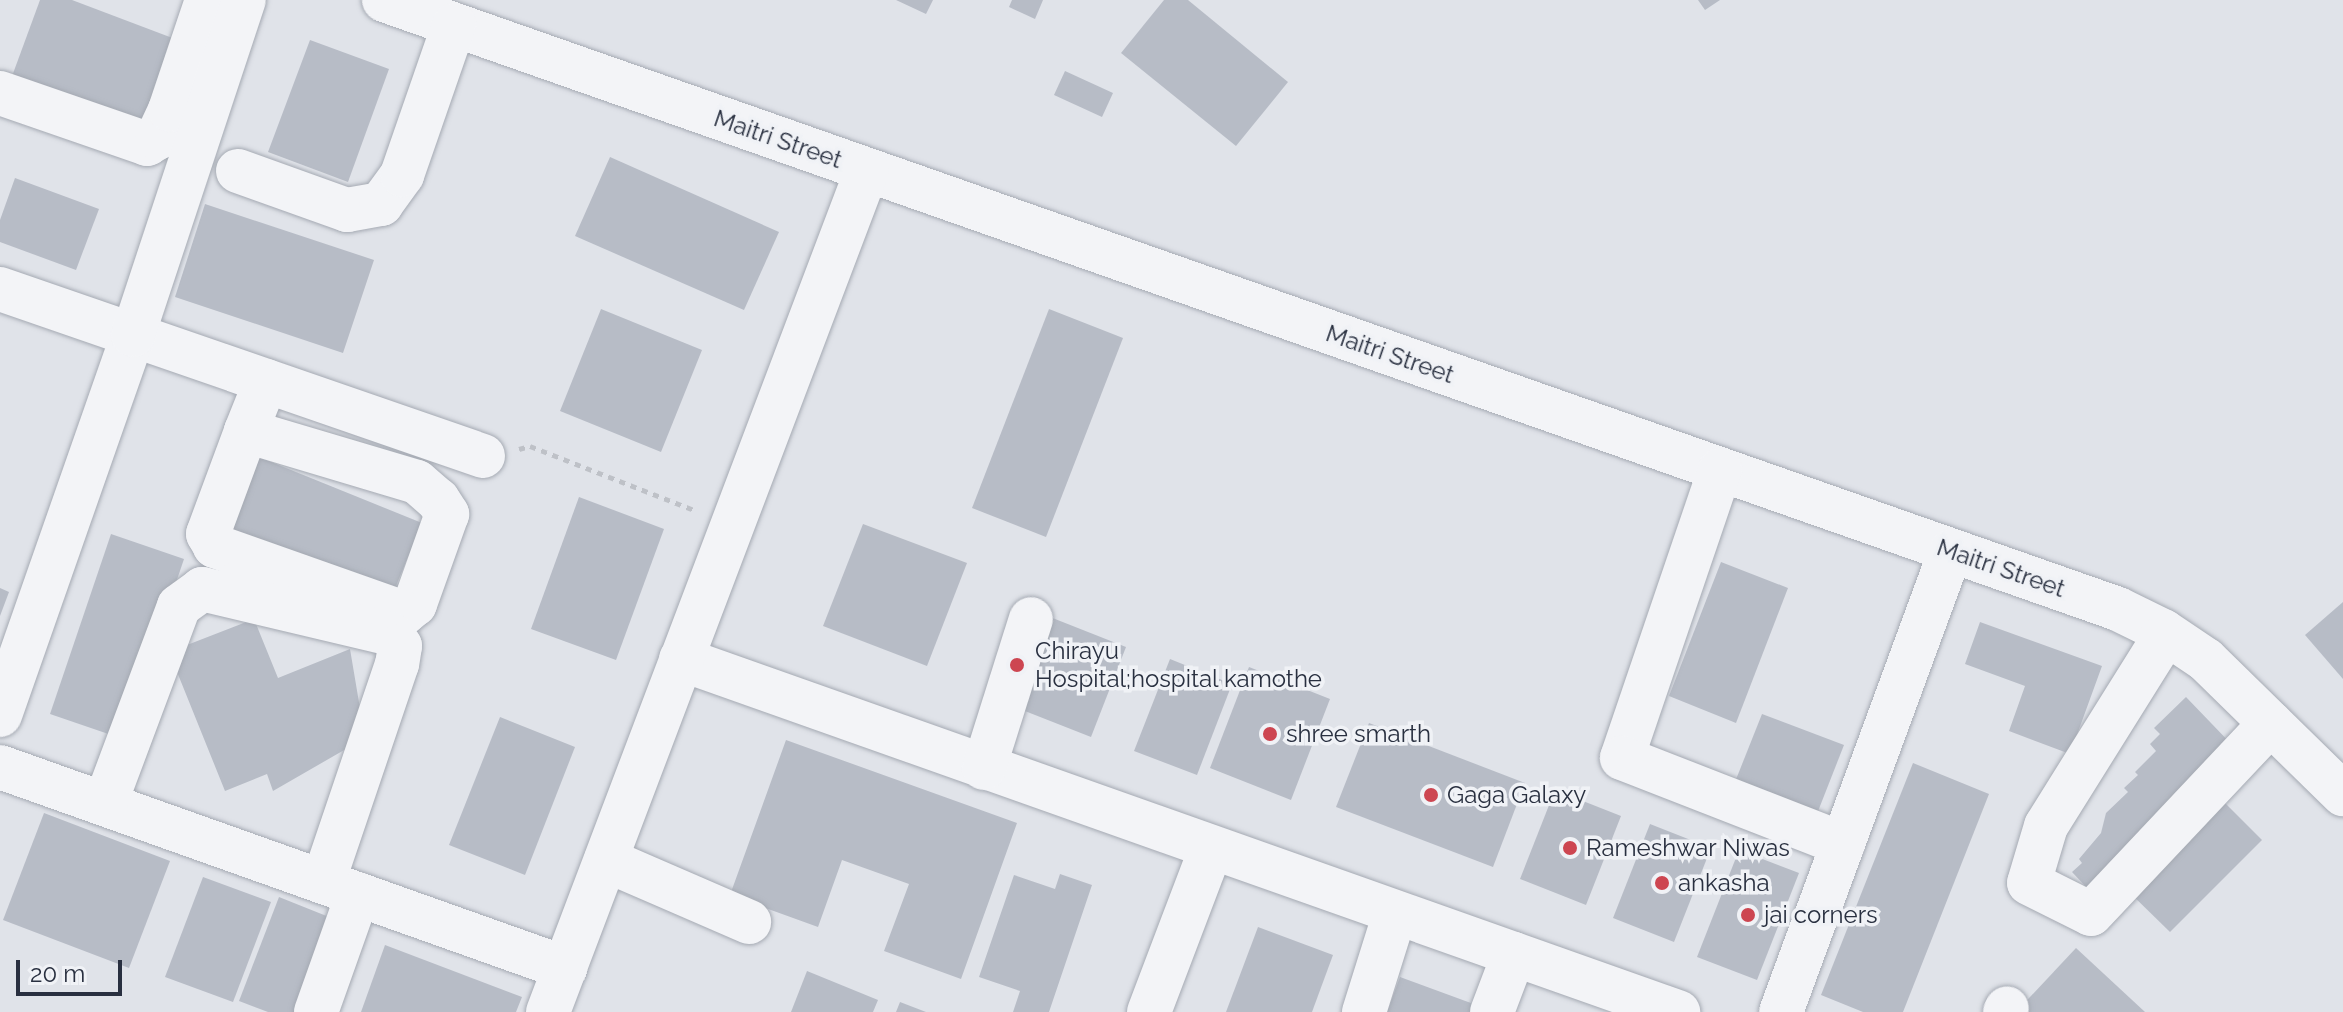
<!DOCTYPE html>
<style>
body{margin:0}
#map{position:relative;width:2343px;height:1012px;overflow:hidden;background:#e0e3e9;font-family:Raleway,sans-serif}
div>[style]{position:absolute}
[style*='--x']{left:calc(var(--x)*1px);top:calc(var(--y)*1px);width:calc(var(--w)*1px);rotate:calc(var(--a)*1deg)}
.building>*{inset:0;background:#b7bcc6}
.path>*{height:5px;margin-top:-2.5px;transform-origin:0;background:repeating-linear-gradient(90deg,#bec1c7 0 6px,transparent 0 12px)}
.roads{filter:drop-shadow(0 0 2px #a5aab3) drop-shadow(0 0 2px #a5aab3)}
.minor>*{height:44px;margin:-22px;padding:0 22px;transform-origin:22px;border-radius:22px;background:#f3f4f7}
.dots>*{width:22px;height:22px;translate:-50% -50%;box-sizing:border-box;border:4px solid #f0f2f6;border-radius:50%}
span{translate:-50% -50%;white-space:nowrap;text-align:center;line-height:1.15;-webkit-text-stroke:7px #f0f2f6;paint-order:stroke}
.street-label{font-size:24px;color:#293040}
.poi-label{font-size:24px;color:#293040}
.left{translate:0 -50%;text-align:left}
.scale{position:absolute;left:16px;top:960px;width:106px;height:36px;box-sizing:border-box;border:4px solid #293040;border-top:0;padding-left:10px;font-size:24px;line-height:28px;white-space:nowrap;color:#293040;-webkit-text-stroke:6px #f0f2f6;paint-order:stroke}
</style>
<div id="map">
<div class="building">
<div style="clip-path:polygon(40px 0,72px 0,183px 42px,149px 131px,11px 79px)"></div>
<div style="clip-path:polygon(896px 0,933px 0,926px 14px)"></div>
<div style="clip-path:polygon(1012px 0,1043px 0,1035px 19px,1009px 7px)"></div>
<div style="clip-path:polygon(1164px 0,1188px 0,1288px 82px,1236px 146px,1121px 53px)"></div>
<div style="clip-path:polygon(1698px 0,1720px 0,1705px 10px)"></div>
<div style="clip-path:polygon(310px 40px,389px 69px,348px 182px,268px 152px)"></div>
<div style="clip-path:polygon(1065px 71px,1113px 93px,1102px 117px,1054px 95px)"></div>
<div style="clip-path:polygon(610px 157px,779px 232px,744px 310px,575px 236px)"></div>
<div style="clip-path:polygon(15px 178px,99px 209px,76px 270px,0 242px,0 220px)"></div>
<div style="clip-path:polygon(205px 204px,374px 260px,343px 353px,175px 297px)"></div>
<div style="clip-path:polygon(601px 309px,702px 350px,661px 452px,560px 411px)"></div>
<div style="clip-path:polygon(1049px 309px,1123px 338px,1046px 537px,972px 508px)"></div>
<div style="clip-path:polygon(254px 455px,422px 523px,391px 598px,224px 530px)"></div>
<div style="clip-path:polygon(579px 497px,664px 529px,616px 660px,531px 629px)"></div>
<div style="clip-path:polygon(863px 524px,967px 563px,927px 666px,823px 626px)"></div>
<div style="clip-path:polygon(111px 534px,184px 559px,123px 739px,50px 714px)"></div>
<div style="clip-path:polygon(1721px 562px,1788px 588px,1736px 723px,1669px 696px)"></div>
<div style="clip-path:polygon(0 588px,9px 592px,0 616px)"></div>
<div style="clip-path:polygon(2343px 602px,2343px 679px,2305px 635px)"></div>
<div style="clip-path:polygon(1050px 617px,1126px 647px,1091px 737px,1015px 707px)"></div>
<div style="clip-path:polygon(254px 619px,278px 678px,350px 649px,365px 738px,273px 791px,267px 774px,225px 791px,169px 652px)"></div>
<div style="clip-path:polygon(1980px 622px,2102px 666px,2070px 754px,2009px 731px,2025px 686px,1965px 664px)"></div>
<div style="clip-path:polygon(1170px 659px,1232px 684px,1197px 775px,1134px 751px)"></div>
<div style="clip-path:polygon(1249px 667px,1330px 699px,1291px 800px,1210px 768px)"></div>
<div style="clip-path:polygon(2186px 697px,2236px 749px,2089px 890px,2072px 872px,2082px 863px,2079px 859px,2101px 833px,2106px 813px,2128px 792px,2124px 788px,2138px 775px,2135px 772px,2156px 751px,2150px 744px,2160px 734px,2154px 728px)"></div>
<div style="clip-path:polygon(1762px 714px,1844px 745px,1813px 824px,1731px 792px)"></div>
<div style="clip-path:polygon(500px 717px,575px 747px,525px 875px,449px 845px)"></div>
<div style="clip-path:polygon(1369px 723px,1525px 783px,1493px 867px,1336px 807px)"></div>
<div style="clip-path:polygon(786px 740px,1017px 823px,961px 979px,884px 951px,909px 884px,842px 860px,818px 927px,730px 895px)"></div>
<div style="clip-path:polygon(1913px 763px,1989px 794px,1903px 1012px,1863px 1012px,1821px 995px)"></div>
<div style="clip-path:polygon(1555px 790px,1621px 816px,1586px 905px,1520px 879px)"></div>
<div style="clip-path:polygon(2219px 797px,2262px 840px,2170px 932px,2127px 890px)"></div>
<div style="clip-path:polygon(44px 813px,170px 861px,129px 968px,3px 920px)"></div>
<div style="clip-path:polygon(1650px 824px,1711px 848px,1674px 942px,1613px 918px)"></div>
<div style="clip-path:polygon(1739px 850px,1799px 873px,1757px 980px,1697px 957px)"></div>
<div style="clip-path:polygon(1060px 874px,1092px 885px,1049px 1012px,1013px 1012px,1020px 991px,979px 977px,1014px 875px,1055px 889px)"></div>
<div style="clip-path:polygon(203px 877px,271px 902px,233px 1002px,165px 977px)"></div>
<div style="clip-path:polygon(279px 897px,344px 923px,309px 1012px,268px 1012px,239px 1001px)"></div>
<div style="clip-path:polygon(1258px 927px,1333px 955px,1312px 1012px,1226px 1012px)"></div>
<div style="clip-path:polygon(385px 945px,522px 997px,516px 1012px,361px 1012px)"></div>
<div style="clip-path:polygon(2076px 948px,2145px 1012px,2016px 1012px)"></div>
<div style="clip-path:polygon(807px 971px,878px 1000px,873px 1012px,791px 1012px)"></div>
<div style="clip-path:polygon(1400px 977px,1479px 1006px,1477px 1012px,1387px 1012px)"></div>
<div style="clip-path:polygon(900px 1002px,926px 1012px,896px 1012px)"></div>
</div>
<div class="path">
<div style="--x:519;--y:449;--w:11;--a:-15"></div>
<div style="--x:530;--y:446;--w:179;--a:21.3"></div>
</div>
<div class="roads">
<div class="minor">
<div style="--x:384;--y:0;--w:1838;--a:19.35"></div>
<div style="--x:2118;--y:609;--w:50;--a:26.1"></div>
<div style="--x:2163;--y:631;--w:52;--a:34"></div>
<div style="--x:2206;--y:660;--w:192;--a:44.4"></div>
<div style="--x:0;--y:93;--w:156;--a:19.1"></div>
<div style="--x:147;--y:144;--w:12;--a:-31"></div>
<div style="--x:157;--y:138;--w:31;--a:-65"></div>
<div style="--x:170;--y:110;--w:116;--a:-71.4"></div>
<div style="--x:238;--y:171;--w:116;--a:19.7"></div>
<div style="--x:347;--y:210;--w:35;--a:-10"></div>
<div style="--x:381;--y:204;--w:36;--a:-54"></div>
<div style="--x:402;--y:175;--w:159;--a:-70.9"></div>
<div style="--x:0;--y:289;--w:511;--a:19.07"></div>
<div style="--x:246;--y:431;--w:178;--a:16.6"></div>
<div style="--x:417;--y:482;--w:28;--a:41"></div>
<div style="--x:438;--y:500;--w:17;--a:57"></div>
<div style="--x:447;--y:514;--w:96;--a:109.6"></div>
<div style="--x:415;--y:604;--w:14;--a:141"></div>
<div style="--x:404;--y:613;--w:201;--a:-160.5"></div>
<div style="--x:215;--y:546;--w:14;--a:-120"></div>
<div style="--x:208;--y:534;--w:110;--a:-69.7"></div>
<div style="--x:246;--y:431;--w:54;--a:-68.2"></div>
<div style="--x:1720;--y:470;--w:304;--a:108.8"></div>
<div style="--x:1622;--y:758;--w:237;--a:21.3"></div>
<div style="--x:2166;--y:634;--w:226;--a:122"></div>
<div style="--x:2046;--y:826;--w:59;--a:106.6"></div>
<div style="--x:2029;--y:883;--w:69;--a:26.6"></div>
<div style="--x:2091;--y:914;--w:262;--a:-46.7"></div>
<div style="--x:681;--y:659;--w:1058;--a:19.5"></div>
<div style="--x:0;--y:715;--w:403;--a:-70.7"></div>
<div style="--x:133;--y:335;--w:353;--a:-71.7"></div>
<div style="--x:0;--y:767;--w:600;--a:19.58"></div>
<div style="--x:984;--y:768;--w:156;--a:-72.5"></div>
<div style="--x:105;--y:804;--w:211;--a:-69.5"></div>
<div style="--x:179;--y:606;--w:29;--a:-36"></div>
<div style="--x:202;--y:589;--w:194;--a:13.4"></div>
<div style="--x:391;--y:634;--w:15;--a:53"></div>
<div style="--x:400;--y:646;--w:18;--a:99"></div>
<div style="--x:397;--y:664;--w:230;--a:108.7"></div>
<div style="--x:606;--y:860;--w:156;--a:23.4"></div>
<div style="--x:316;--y:1012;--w:125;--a:-70.4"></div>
<div style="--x:548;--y:1012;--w:900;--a:-69.25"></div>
<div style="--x:1149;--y:1012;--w:174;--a:-69.2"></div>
<div style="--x:1364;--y:1012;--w:104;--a:-72.6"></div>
<div style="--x:1492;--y:1012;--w:62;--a:-69.2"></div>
<div style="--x:1781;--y:1012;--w:491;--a:-69.8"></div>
<div style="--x:2005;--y:1012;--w:4;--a:-63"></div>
</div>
</div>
<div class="dots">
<div style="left:1017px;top:665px;background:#cd4651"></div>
<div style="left:1270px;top:734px;background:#cd4651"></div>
<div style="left:1431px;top:795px;background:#cd4651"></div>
<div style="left:1570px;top:848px;background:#cd4651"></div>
<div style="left:1662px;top:883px;background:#cd4651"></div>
<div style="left:1748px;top:915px;background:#cd4651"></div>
</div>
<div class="street-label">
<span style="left:778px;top:139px;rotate:19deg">Maitri Street</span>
<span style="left:1390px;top:354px;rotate:19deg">Maitri Street</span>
<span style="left:2001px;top:568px;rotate:19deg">Maitri Street</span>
</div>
<div class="poi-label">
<span class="left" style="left:1035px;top:665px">Chirayu<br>Hospital;hospital kamothe</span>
<span class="left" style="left:1286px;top:734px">shree smarth</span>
<span class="left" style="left:1447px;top:795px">Gaga Galaxy</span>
<span class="left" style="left:1586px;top:848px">Rameshwar Niwas</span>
<span class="left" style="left:1678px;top:883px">ankasha</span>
<span class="left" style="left:1764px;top:915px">jai corners</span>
</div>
<div class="scale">20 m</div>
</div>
